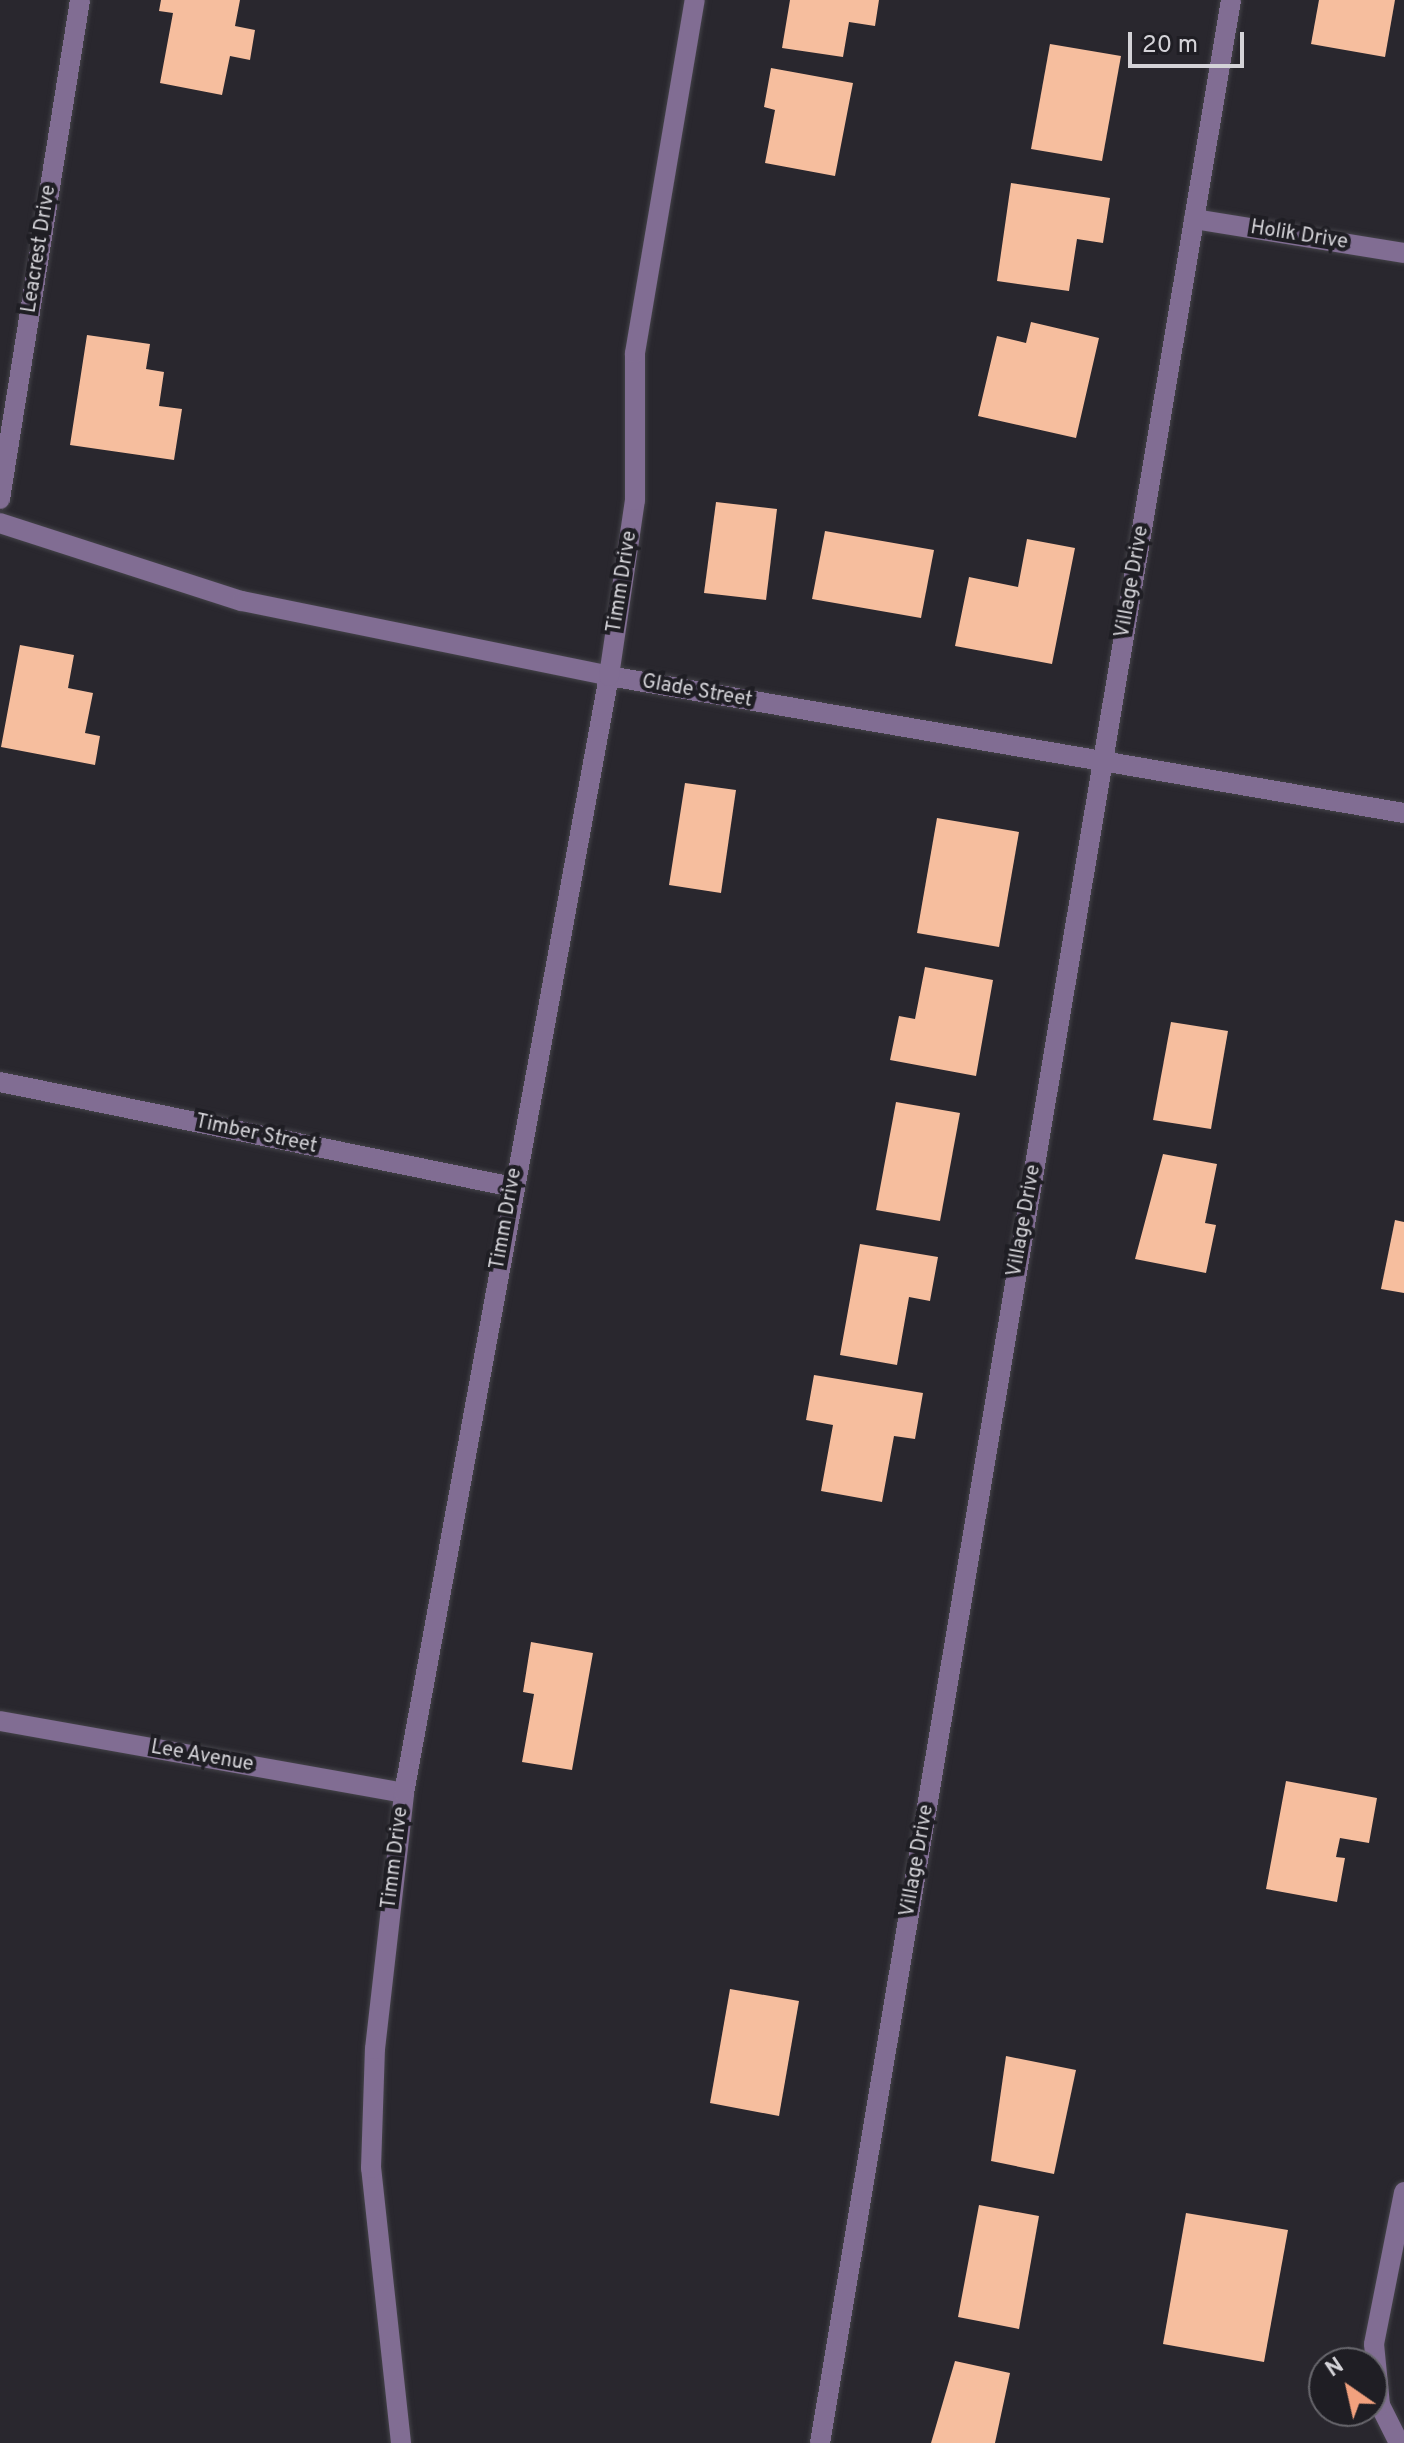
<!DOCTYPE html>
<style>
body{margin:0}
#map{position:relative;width:1404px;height:2443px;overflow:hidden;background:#29272e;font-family:Overpass,sans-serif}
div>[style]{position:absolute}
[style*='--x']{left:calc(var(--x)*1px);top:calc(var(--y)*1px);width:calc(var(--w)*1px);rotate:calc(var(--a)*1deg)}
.building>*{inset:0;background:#f6be9e}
.roads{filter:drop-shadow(0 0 2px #444349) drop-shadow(0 0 2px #444349)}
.minor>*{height:20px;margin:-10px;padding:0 10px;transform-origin:10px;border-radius:10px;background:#816d93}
span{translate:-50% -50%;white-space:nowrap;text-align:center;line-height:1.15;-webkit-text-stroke:8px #1f1e24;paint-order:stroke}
.street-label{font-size:20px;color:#d4d3d8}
.north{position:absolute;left:1308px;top:2347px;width:80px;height:80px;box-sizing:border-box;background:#1f1e24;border:2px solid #67666c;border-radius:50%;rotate:326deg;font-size:22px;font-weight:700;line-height:32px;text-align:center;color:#d4d3d8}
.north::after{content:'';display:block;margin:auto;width:28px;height:36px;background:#f2a17e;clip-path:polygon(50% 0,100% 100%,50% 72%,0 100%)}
.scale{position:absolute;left:1128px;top:32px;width:116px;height:36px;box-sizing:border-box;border:4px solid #d4d3d8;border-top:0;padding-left:10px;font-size:24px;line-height:28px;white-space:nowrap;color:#d4d3d8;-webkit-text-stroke:6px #1f1e24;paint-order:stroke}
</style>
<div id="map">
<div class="building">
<div style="clip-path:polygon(161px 0,240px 0,235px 26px,255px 30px,250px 60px,230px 56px,222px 95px,160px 83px,173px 13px,159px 11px)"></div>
<div style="clip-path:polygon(790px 0,879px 0,875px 26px,849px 22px,843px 57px,782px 48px)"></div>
<div style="clip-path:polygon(1319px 0,1395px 0,1385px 57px,1311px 44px)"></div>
<div style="clip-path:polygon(1050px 44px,1121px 56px,1102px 161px,1031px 149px)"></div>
<div style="clip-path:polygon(771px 68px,853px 83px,835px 176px,765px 163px,775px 110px,764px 107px)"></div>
<div style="clip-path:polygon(1011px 183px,1110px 198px,1103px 243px,1077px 239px,1069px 291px,997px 281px)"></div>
<div style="clip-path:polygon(1031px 322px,1099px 338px,1076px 438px,978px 416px,997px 336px,1026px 343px)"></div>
<div style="clip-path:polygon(87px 335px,150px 344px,146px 369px,164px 372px,159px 406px,182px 409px,174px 460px,70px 445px)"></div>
<div style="clip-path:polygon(716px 502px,777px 509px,766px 600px,704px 593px)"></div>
<div style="clip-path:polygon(825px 531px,934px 550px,921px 618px,812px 599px)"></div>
<div style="clip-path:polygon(1027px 539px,1075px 548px,1052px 664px,955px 646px,969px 577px,1018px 587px)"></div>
<div style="clip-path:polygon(20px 645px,74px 655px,68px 688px,93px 693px,85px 733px,100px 736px,95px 765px,1px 747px)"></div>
<div style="clip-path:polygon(685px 783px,736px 790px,721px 893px,669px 885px)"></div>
<div style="clip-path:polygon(937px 818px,1019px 832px,999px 947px,917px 933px)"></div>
<div style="clip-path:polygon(925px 967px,993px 980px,976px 1076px,890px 1060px,899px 1016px,915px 1019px)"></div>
<div style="clip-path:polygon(1171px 1022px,1228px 1031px,1211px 1129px,1153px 1120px)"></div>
<div style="clip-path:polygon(896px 1102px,960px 1113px,940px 1221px,876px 1210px)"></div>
<div style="clip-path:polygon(1163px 1154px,1217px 1164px,1205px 1223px,1216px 1225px,1206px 1273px,1135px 1259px)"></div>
<div style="clip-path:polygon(1395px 1220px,1404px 1222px,1404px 1293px,1381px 1289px)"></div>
<div style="clip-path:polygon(860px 1244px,938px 1257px,930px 1301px,909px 1297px,897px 1365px,840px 1355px)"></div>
<div style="clip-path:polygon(814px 1375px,923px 1393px,915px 1439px,894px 1436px,882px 1502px,821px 1491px,833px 1425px,806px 1420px)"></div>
<div style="clip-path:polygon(531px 1642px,593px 1653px,572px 1770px,522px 1762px,534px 1694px,523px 1692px)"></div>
<div style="clip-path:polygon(1286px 1781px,1377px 1798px,1369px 1843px,1340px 1838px,1336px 1857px,1345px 1858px,1337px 1902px,1266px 1889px)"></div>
<div style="clip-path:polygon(730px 1989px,799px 2001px,779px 2116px,710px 2103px)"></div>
<div style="clip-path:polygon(1006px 2056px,1076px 2070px,1054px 2174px,991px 2161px)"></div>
<div style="clip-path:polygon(979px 2205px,1039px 2216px,1019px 2329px,958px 2317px)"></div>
<div style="clip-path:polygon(1186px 2213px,1288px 2230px,1264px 2362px,1163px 2344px)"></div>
<div style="clip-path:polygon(955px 2361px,1010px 2373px,995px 2443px,931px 2443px)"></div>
</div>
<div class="roads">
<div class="minor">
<div style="--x:1194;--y:219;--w:213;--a:9.2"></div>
<div style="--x:0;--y:499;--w:505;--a:-80.89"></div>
<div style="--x:0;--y:523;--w:254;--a:17.9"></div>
<div style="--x:242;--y:601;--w:375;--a:11.5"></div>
<div style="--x:609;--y:676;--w:807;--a:9.78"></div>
<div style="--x:0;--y:1082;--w:524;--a:11.57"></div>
<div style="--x:0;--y:1721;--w:410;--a:10.1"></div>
<div style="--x:401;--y:2443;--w:277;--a:-96.2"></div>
<div style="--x:371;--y:2168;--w:119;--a:-88.1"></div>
<div style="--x:375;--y:2049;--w:258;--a:-83.5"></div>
<div style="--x:404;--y:1793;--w:1136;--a:-79.6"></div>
<div style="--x:609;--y:676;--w:178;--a:-81.6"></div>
<div style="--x:635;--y:500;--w:147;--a:-90"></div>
<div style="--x:635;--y:353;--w:358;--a:-80.4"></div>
<div style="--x:820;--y:2443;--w:2477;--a:-80.45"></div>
<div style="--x:1399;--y:2443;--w:42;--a:-116.6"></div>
<div style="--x:1380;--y:2405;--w:61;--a:-95.6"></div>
<div style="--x:1374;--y:2344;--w:155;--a:-78.8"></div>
</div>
</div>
<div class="street-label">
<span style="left:1299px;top:236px;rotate:9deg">Holik Drive</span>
<span style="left:40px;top:249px;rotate:-81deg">Leacrest Drive</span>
<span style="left:623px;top:582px;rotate:-81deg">Timm Drive</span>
<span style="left:1133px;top:582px;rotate:-80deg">Village Drive</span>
<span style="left:697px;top:692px;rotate:10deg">Glade Street</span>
<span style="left:256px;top:1135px;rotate:12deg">Timber Street</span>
<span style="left:507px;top:1219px;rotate:-80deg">Timm Drive</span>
<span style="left:1025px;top:1221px;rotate:-80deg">Village Drive</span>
<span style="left:202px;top:1757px;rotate:10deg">Lee Avenue</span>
<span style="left:396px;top:1858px;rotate:-83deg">Timm Drive</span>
<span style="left:918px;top:1861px;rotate:-80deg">Village Drive</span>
</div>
<div class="north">N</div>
<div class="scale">20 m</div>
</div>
